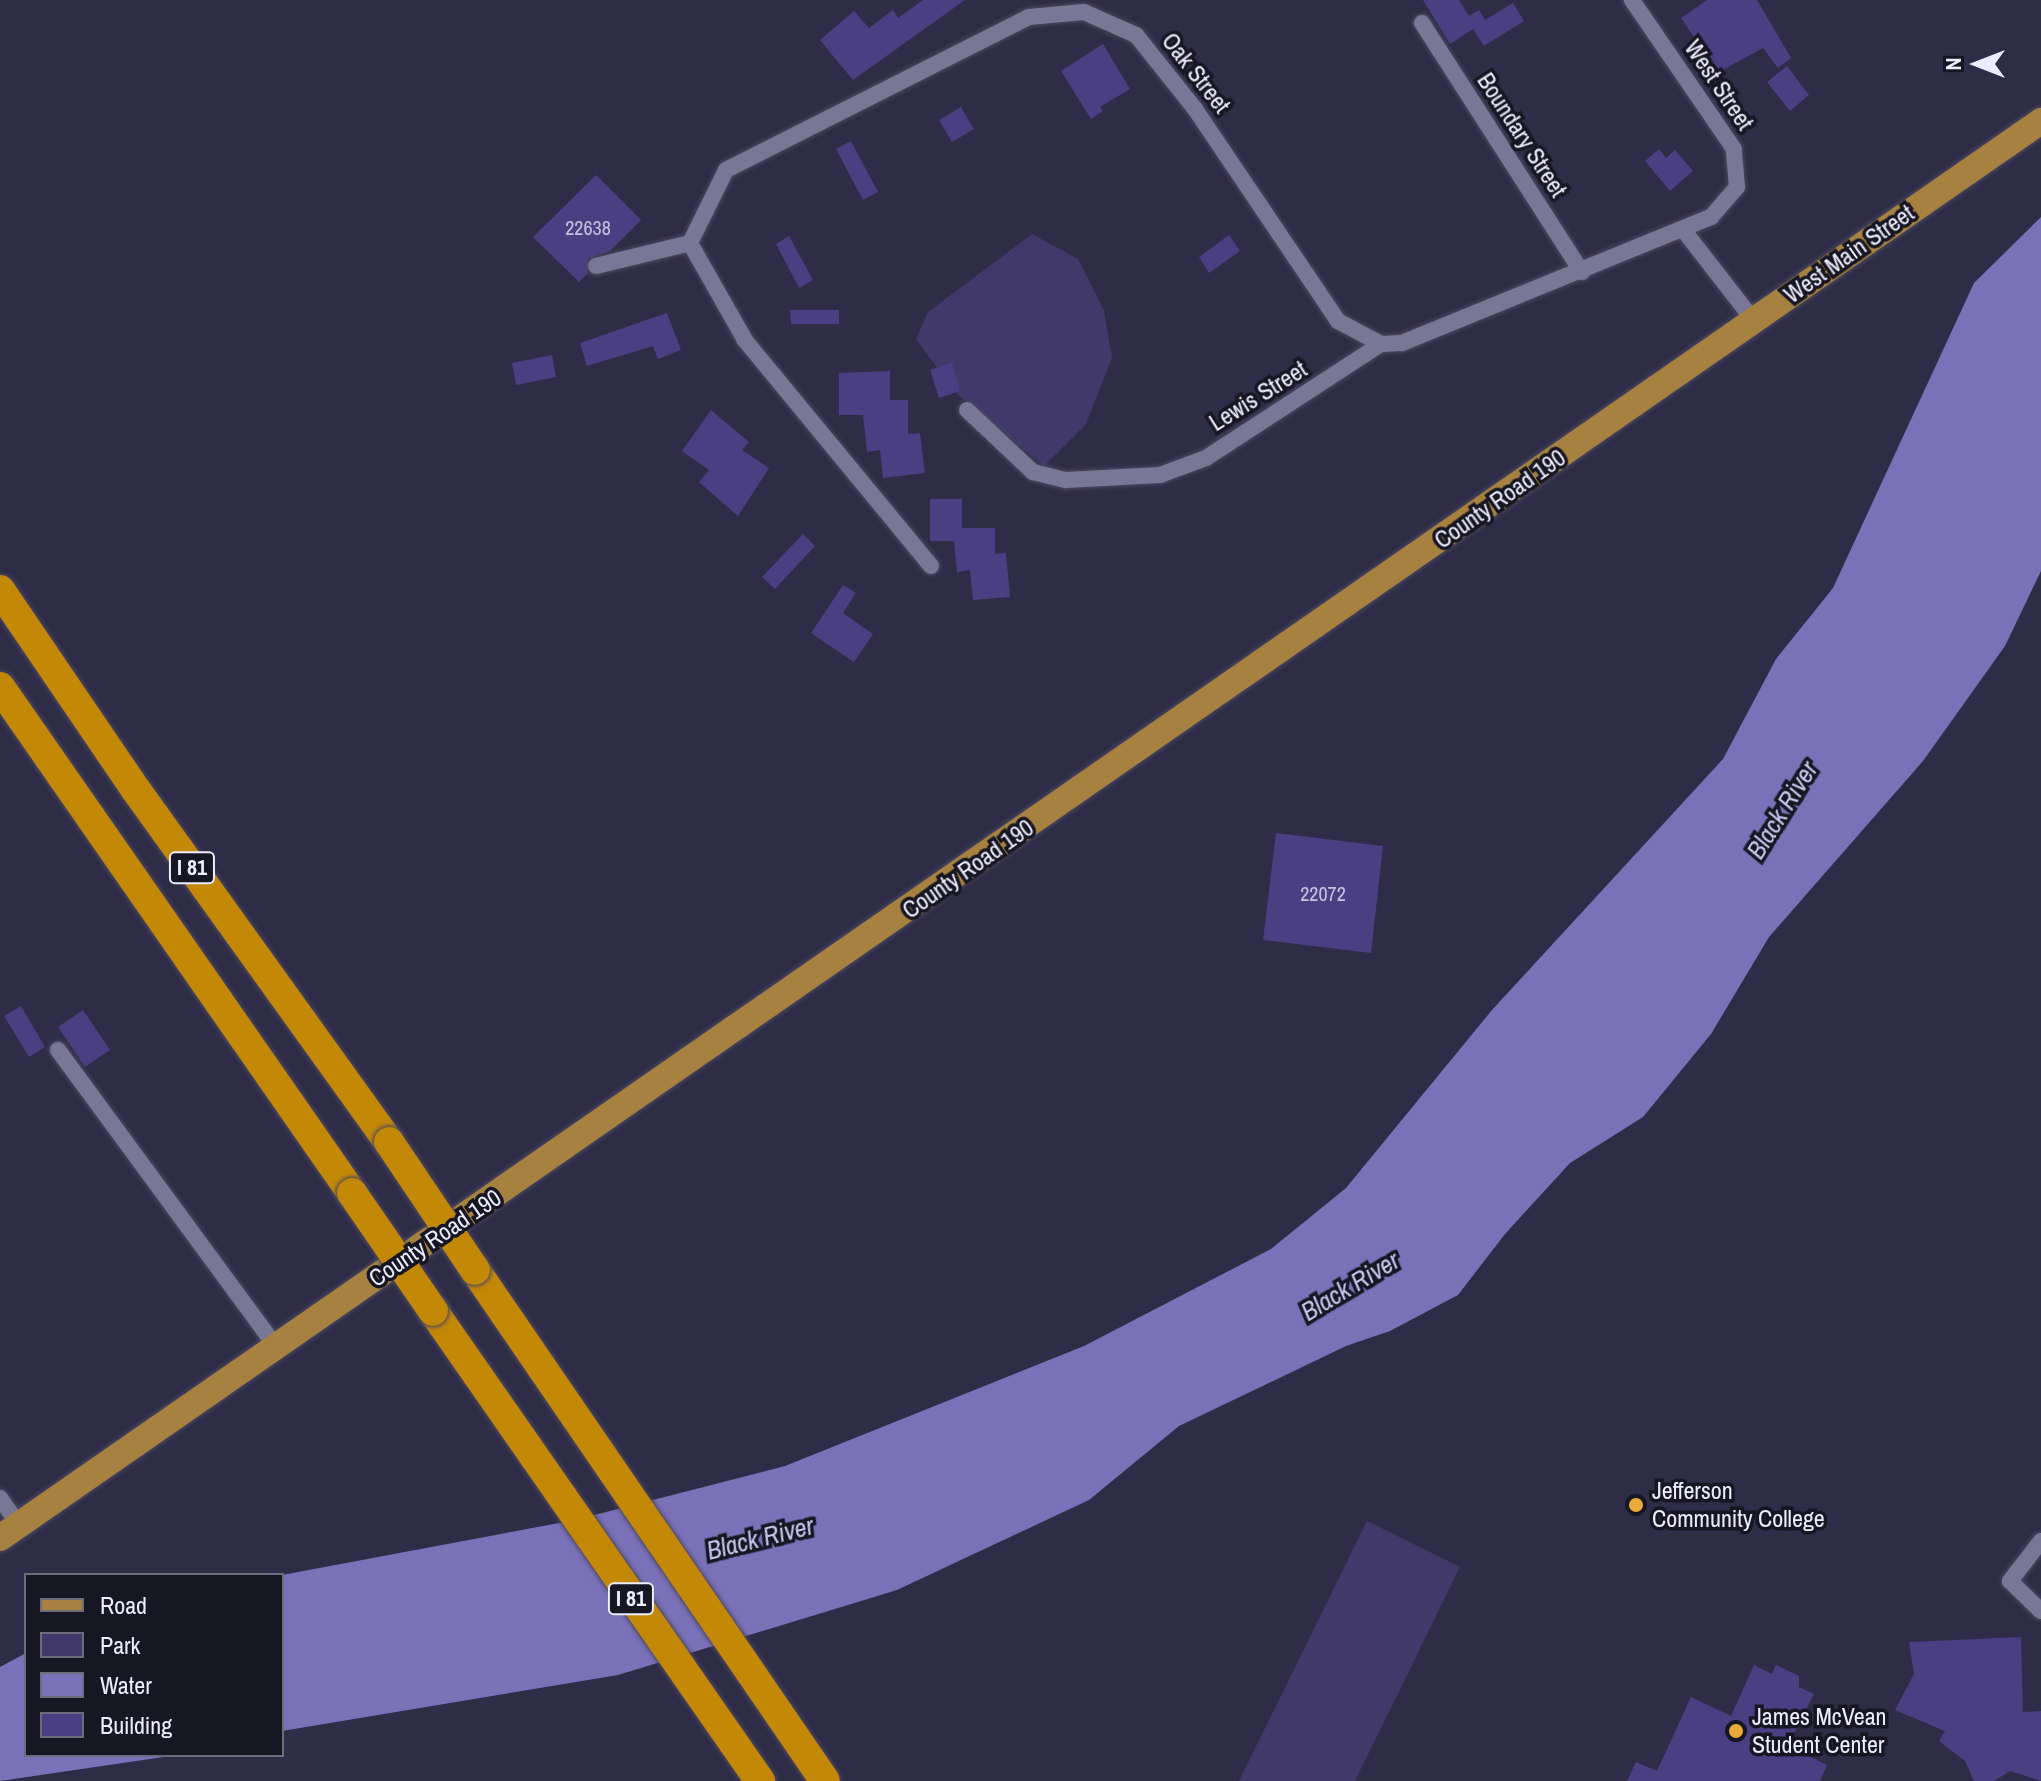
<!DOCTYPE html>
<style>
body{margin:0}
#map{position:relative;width:2041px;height:1781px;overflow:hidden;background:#2f2c47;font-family:"Archivo Narrow",sans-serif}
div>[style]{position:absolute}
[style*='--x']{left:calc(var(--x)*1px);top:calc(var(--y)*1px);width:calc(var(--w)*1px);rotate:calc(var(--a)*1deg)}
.green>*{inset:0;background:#40396a}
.water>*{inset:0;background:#7a71b9}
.building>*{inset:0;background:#4a3f82}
.roads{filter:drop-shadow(0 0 2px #4b485f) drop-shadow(0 0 2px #4b485f)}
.street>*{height:16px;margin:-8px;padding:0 8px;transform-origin:8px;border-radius:8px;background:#797796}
.primary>*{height:26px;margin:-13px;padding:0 13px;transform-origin:13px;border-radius:13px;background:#a68140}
.highway>*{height:30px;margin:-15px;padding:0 15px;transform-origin:15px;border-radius:15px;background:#c48807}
.bridges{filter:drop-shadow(0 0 2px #4b485f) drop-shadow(0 0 2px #4b485f)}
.highway-bridge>*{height:30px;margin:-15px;padding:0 15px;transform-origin:15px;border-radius:15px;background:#c48807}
.dots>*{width:22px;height:22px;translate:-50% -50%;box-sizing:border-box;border:4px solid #171623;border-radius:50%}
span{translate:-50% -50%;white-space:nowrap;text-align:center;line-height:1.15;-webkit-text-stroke:7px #171623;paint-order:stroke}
.number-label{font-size:20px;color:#c5c2e0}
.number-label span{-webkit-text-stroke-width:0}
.shield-label span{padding:2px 6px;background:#171623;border:2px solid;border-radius:6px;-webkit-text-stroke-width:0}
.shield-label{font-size:22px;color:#eeedff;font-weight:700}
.street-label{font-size:24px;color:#eeedff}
.poi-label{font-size:24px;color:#eeedff}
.left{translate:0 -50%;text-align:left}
.water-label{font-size:26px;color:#c9c6ee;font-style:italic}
.legend{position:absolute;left:24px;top:1573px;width:260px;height:184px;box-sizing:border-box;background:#171623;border:2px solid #6d6c7b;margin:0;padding:10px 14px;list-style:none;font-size:24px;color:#eeedff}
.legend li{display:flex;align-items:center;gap:16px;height:40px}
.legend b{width:40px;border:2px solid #6d6c7b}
.north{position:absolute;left:1937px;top:24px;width:80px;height:80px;-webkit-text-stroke:6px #171623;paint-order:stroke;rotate:270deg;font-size:22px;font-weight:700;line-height:32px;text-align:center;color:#eeedff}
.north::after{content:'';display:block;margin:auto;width:28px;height:36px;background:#eeedff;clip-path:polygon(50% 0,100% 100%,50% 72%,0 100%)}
</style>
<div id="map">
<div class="green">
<div style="clip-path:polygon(1032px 234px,1078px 259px,1104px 311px,1112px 358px,1086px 424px,1044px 466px,955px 392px,916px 339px,928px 312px)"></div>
<div style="clip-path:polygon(1367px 1521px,1460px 1567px,1355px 1781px,1239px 1781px)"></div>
</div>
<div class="water">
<div style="clip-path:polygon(2041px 217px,2041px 571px,2005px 646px,1923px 761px,1769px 937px,1711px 1034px,1643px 1117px,1570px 1163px,1505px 1234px,1458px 1295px,1390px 1331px,1346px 1346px,1179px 1426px,1089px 1500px,897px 1590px,618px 1675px,282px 1731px,282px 1575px,575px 1520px,785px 1466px,1084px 1346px,1271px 1249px,1346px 1188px,1492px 1010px,1723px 759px,1776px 659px,1833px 588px,1974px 283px)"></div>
<div style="clip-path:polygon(26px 1653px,26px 1755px,177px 1755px,0 1781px,0 1667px)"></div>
</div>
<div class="building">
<div style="clip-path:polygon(923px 0,965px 0,853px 80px,820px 40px,854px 11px,869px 28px,893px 10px,898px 18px)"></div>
<div style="clip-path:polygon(1423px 0,1459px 0,1469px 16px,1479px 10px,1485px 20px,1513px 3px,1524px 21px,1484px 46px,1473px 29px,1450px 44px)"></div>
<div style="clip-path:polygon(1707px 0,1757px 0,1791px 58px,1778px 68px,1763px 48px,1719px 72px,1698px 34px,1694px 37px,1681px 18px)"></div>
<div style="clip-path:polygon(1103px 44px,1130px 89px,1100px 107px,1103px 111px,1091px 119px,1061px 71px)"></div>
<div style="clip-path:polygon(1787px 66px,1809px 95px,1790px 111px,1767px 82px)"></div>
<div style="clip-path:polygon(961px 107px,974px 129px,952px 142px,939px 120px)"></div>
<div style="clip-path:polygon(851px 141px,878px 192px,863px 200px,836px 149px)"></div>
<div style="clip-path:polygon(1659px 149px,1666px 158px,1675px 150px,1693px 171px,1670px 191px,1645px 161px)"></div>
<div style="clip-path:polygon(596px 175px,641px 220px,610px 251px,588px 259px,588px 273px,579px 282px,533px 237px)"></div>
<div style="clip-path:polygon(1229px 235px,1240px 251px,1209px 273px,1199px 257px)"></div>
<div style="clip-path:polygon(789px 236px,813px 280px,799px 288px,776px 244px)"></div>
<div style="clip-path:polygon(790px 310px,839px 310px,839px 324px,791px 324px)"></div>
<div style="clip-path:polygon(667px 313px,681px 350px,658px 359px,653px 346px,587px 366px,580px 343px)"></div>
<div style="clip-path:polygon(552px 355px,556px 377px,516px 385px,512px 363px)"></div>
<div style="clip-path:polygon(952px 363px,960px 391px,939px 398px,930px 370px)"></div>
<div style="clip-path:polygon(890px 371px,890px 400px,908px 400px,908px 434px,920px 433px,925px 473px,883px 478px,880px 450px,867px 452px,863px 415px,839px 415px,839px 373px)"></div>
<div style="clip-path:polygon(711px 410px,749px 442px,742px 450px,769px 468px,738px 516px,699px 482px,709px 470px,682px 451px)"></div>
<div style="clip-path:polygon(930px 499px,962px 499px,962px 528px,995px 528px,995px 554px,1006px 553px,1010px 597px,973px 600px,970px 570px,957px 572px,954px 541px,930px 541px)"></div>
<div style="clip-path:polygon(803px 534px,815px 546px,775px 589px,762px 577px)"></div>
<div style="clip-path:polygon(843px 585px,856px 593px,843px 613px,873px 634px,854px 662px,811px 633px)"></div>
<div style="clip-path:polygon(1276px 833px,1383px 846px,1371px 953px,1263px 940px)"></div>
<div style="clip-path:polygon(21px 1006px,45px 1047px,29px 1057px,4px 1016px)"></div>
<div style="clip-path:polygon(83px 1010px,110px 1050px,85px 1067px,58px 1027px)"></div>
<div style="clip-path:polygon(2021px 1637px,2023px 1712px,2041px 1711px,2041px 1781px,2010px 1771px,1994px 1781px,1974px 1781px,1965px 1761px,1939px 1741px,1945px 1731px,1895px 1710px,1914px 1674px,1909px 1642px)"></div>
<div style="clip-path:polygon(1754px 1665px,1772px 1674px,1776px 1665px,1799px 1676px,1799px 1687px,1814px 1694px,1788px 1746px,1827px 1765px,1820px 1781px,1627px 1781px,1636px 1762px,1657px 1771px,1691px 1697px,1731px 1716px)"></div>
</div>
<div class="roads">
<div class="street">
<div style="--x:1422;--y:23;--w:296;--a:57.3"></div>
<div style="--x:1685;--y:232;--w:113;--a:52.2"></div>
<div style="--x:596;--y:266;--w:97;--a:-13.7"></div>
<div style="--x:967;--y:410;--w:91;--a:43.2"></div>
<div style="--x:1033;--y:472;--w:34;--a:14"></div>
<div style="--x:1066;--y:480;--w:94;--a:-3"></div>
<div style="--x:1160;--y:475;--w:49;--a:-20.3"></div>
<div style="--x:1206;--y:458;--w:209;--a:-33.1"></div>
<div style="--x:1381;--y:344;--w:21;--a:-3"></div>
<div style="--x:1402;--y:343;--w:334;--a:-22.2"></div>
<div style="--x:1711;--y:217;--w:40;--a:-49"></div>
<div style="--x:1737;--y:187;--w:38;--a:-95"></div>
<div style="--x:1734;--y:149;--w:181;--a:-124.4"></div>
<div style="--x:931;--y:566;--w:293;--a:-129.5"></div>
<div style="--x:745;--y:340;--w:112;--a:-119.6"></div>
<div style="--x:690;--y:243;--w:81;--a:-63.7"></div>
<div style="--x:726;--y:170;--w:339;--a:-26.8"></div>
<div style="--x:1029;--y:17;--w:55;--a:-5.2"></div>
<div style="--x:1084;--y:12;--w:57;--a:23.9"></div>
<div style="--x:1136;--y:35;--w:95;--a:51.4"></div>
<div style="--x:1195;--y:109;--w:256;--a:56"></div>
<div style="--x:1338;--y:321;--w:49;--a:28.1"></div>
<div style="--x:58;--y:1050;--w:368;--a:53.7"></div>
<div style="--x:0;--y:1498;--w:33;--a:55"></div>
<div style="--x:2041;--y:1541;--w:51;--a:127.8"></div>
<div style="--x:2010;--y:1581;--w:43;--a:44.1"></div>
</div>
<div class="primary">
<div style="--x:0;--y:1538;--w:2485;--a:-34.77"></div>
</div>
<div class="highway">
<div style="--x:0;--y:590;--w:242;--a:55.8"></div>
<div style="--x:136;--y:790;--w:433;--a:54.3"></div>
<div style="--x:0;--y:687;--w:616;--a:55.18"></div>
<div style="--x:475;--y:1270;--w:619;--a:55.59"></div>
<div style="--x:433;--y:1311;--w:573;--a:55.17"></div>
</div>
</div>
<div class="bridges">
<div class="highway-bridge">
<div style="--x:389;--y:1142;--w:154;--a:56.1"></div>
<div style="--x:352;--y:1193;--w:143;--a:55.5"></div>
</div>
</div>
<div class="dots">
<div style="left:1636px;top:1505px;background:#eaaa39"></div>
<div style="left:1736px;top:1731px;background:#eaaa39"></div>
</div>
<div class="number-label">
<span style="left:588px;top:227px">22638</span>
<span style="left:1323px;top:893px">22072</span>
</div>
<div class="shield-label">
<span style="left:192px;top:868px">I 81</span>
<span style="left:631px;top:1599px">I 81</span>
</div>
<div class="street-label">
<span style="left:1196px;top:73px;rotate:52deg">Oak Street</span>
<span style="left:1719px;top:85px;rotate:56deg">West Street</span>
<span style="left:1522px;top:135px;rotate:57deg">Boundary Street</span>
<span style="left:1849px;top:254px;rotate:-35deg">West Main Street</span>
<span style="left:1258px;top:396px;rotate:-32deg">Lewis Street</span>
<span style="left:1500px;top:499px;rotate:-35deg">County Road 190</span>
<span style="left:968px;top:869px;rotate:-35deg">County Road 190</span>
<span style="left:435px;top:1238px;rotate:-34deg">County Road 190</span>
</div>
<div class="poi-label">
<span class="left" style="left:1652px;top:1505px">Jefferson<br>Community College</span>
<span class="left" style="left:1752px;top:1731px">James McVean<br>Student Center</span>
</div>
<div class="water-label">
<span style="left:1782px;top:810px;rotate:-58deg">Black River</span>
<span style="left:1350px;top:1286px;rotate:-31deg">Black River</span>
<span style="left:760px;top:1538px;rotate:-14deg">Black River</span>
</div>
<ul class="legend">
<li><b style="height:10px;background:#a68140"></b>Road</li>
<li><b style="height:22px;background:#40396a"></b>Park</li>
<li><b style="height:22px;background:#7a71b9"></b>Water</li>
<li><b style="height:22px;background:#4a3f82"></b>Building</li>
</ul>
<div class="north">N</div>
</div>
